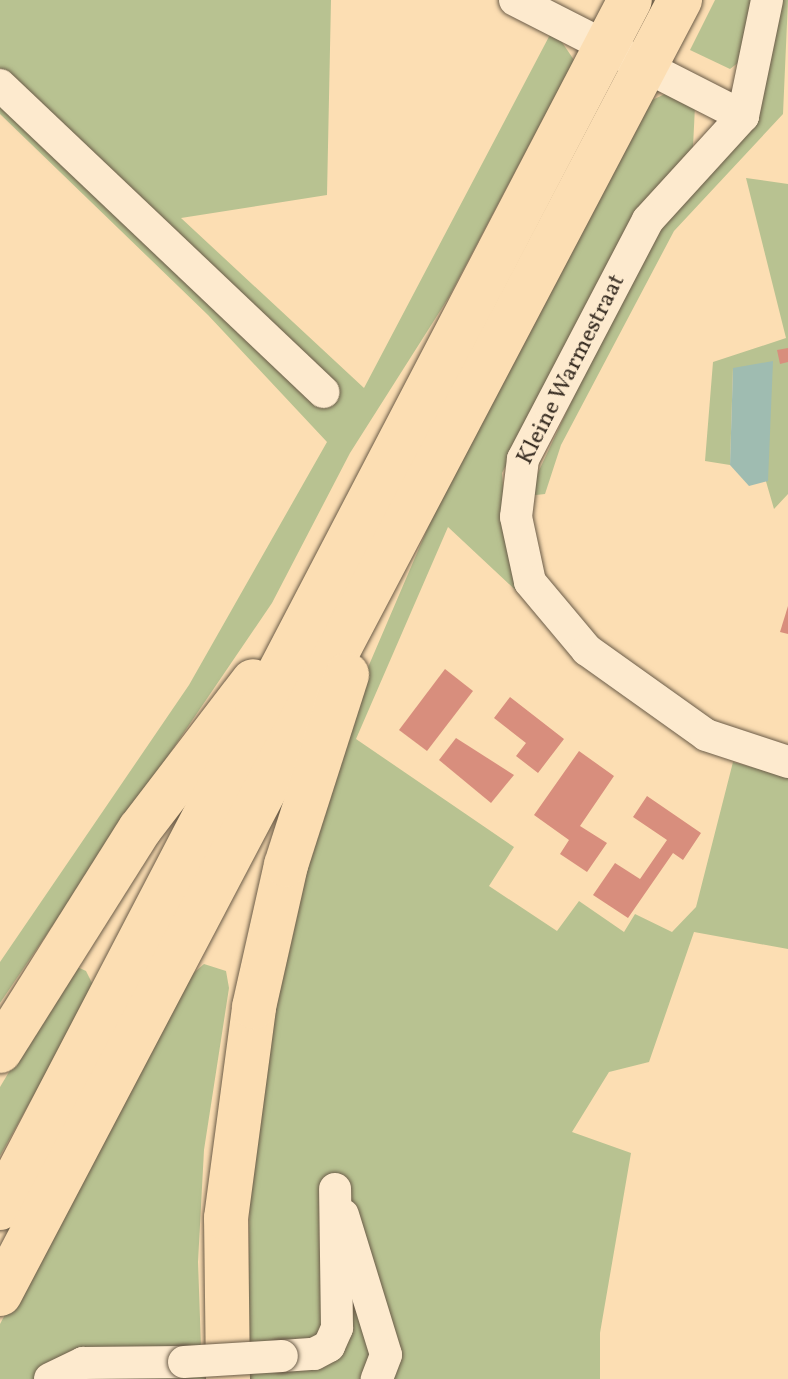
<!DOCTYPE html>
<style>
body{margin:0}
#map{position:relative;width:788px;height:1379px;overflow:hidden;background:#fcdeb3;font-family:Vollkorn,serif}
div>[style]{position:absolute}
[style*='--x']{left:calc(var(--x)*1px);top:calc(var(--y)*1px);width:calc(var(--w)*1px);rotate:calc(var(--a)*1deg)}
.green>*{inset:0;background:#b8c291}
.water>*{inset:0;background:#9fbcb1}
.building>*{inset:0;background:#d88e7d}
.roads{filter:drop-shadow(0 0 2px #6b5c48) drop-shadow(0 0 2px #6b5c48)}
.minor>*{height:32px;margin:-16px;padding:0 16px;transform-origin:16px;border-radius:16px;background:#fdeace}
.highway>*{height:44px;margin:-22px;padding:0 22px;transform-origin:22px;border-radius:22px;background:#fcdeb3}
.bridges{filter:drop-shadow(0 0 2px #6b5c48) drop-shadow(0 0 2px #6b5c48)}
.minor-bridge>*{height:32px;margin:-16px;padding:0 16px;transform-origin:16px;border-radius:16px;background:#fdeace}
span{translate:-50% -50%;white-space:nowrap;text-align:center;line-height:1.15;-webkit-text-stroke:7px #fdeace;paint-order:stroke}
.street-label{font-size:24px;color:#3b3025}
</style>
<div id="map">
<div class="green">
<div style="clip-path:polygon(0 0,331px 0,327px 195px,181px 218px,364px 388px,553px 29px,574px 60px,449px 297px,350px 453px,272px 603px,0 1003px,0 962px,189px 685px,327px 442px,208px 315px,0 114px,0 95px,183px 247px,0 68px)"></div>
<div style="clip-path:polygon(715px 0,754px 0,739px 62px,730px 69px,690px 50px)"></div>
<div style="clip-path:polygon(778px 0,788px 0,783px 114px,674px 231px,561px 445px,545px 494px,527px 496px,650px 234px,730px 151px)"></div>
<div style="clip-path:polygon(667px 93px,695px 106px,693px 147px,647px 198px,502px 473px,508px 550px,524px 598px,448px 527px,356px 739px,514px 847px,489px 886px,557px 931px,579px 901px,624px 932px,635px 914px,672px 932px,696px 907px,733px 762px,788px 777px,788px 949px,694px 932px,649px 1062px,609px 1072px,572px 1132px,631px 1153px,600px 1333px,600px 1379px,248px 1379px,250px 1139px,308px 836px,366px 672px,435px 511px,648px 102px)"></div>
<div style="clip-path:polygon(746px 178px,788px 184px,788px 494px,774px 509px,733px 368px,730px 465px,705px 461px,713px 362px,786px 338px)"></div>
<div style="clip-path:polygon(204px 964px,226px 971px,229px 988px,204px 1150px,198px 1262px,201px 1347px,211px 1379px,0 1379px,0 1324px,182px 983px)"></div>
<div style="clip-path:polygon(73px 965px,86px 971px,94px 987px,0 1156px,0 1087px)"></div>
</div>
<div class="water">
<div style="clip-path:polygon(773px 361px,768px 481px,749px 486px,730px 465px,733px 368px)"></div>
</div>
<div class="building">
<div style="clip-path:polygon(788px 348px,788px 362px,780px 364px,777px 350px)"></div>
<div style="clip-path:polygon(788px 606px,788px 634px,780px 632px)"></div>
<div style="clip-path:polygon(445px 669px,473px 691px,427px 751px,399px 730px)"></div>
<div style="clip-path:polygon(510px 697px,564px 739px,538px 773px,516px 756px,526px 743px,494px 718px)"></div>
<div style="clip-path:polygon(456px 738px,514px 775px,491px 803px,439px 760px)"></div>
<div style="clip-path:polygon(579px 751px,614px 776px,580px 826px,607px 843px,587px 872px,560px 854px,569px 840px,534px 815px)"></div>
<div style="clip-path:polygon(647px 796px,701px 833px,683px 860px,673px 853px,628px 918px,593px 895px,615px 863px,640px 879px,667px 840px,633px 817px)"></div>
</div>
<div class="roads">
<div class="minor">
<div style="--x:515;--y:0;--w:256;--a:27"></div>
<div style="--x:743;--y:116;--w:118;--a:-78.3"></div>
<div style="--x:0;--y:85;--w:446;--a:43.5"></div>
<div style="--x:743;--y:116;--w:141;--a:132.4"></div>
<div style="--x:648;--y:220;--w:270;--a:117.6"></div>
<div style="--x:523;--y:459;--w:58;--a:96.9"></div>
<div style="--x:516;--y:517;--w:66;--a:77.8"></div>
<div style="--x:530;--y:582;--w:89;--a:50"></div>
<div style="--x:587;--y:650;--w:146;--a:35.5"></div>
<div style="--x:706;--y:735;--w:86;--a:18.2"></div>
<div style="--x:343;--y:1215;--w:146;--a:72.9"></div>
<div style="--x:386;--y:1355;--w:26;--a:111"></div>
<div style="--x:282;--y:1356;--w:32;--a:-4"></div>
<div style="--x:314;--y:1354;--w:17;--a:-28"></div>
<div style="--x:329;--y:1346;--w:20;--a:-66"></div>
<div style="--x:337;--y:1328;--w:139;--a:-90.8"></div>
<div style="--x:50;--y:1379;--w:37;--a:-26"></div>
<div style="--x:83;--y:1363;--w:101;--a:-0.6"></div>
</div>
<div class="highway">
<div style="--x:0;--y:1051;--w:262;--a:-57.8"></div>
<div style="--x:140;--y:829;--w:186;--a:-52.6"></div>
<div style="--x:0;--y:1208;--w:1362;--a:-62.46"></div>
<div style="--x:0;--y:1294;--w:1462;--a:-62.28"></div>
<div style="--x:228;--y:1379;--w:161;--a:-90.7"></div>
<div style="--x:226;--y:1218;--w:213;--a:-82.4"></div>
<div style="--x:254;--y:1007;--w:146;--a:-77.3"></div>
<div style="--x:286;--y:865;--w:200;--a:-72.2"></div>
</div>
</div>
<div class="bridges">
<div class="minor-bridge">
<div style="--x:184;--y:1362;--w:98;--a:-3.5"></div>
</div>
</div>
<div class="street-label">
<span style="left:572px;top:370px;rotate:-63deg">Kleine Warmestraat</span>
</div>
</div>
